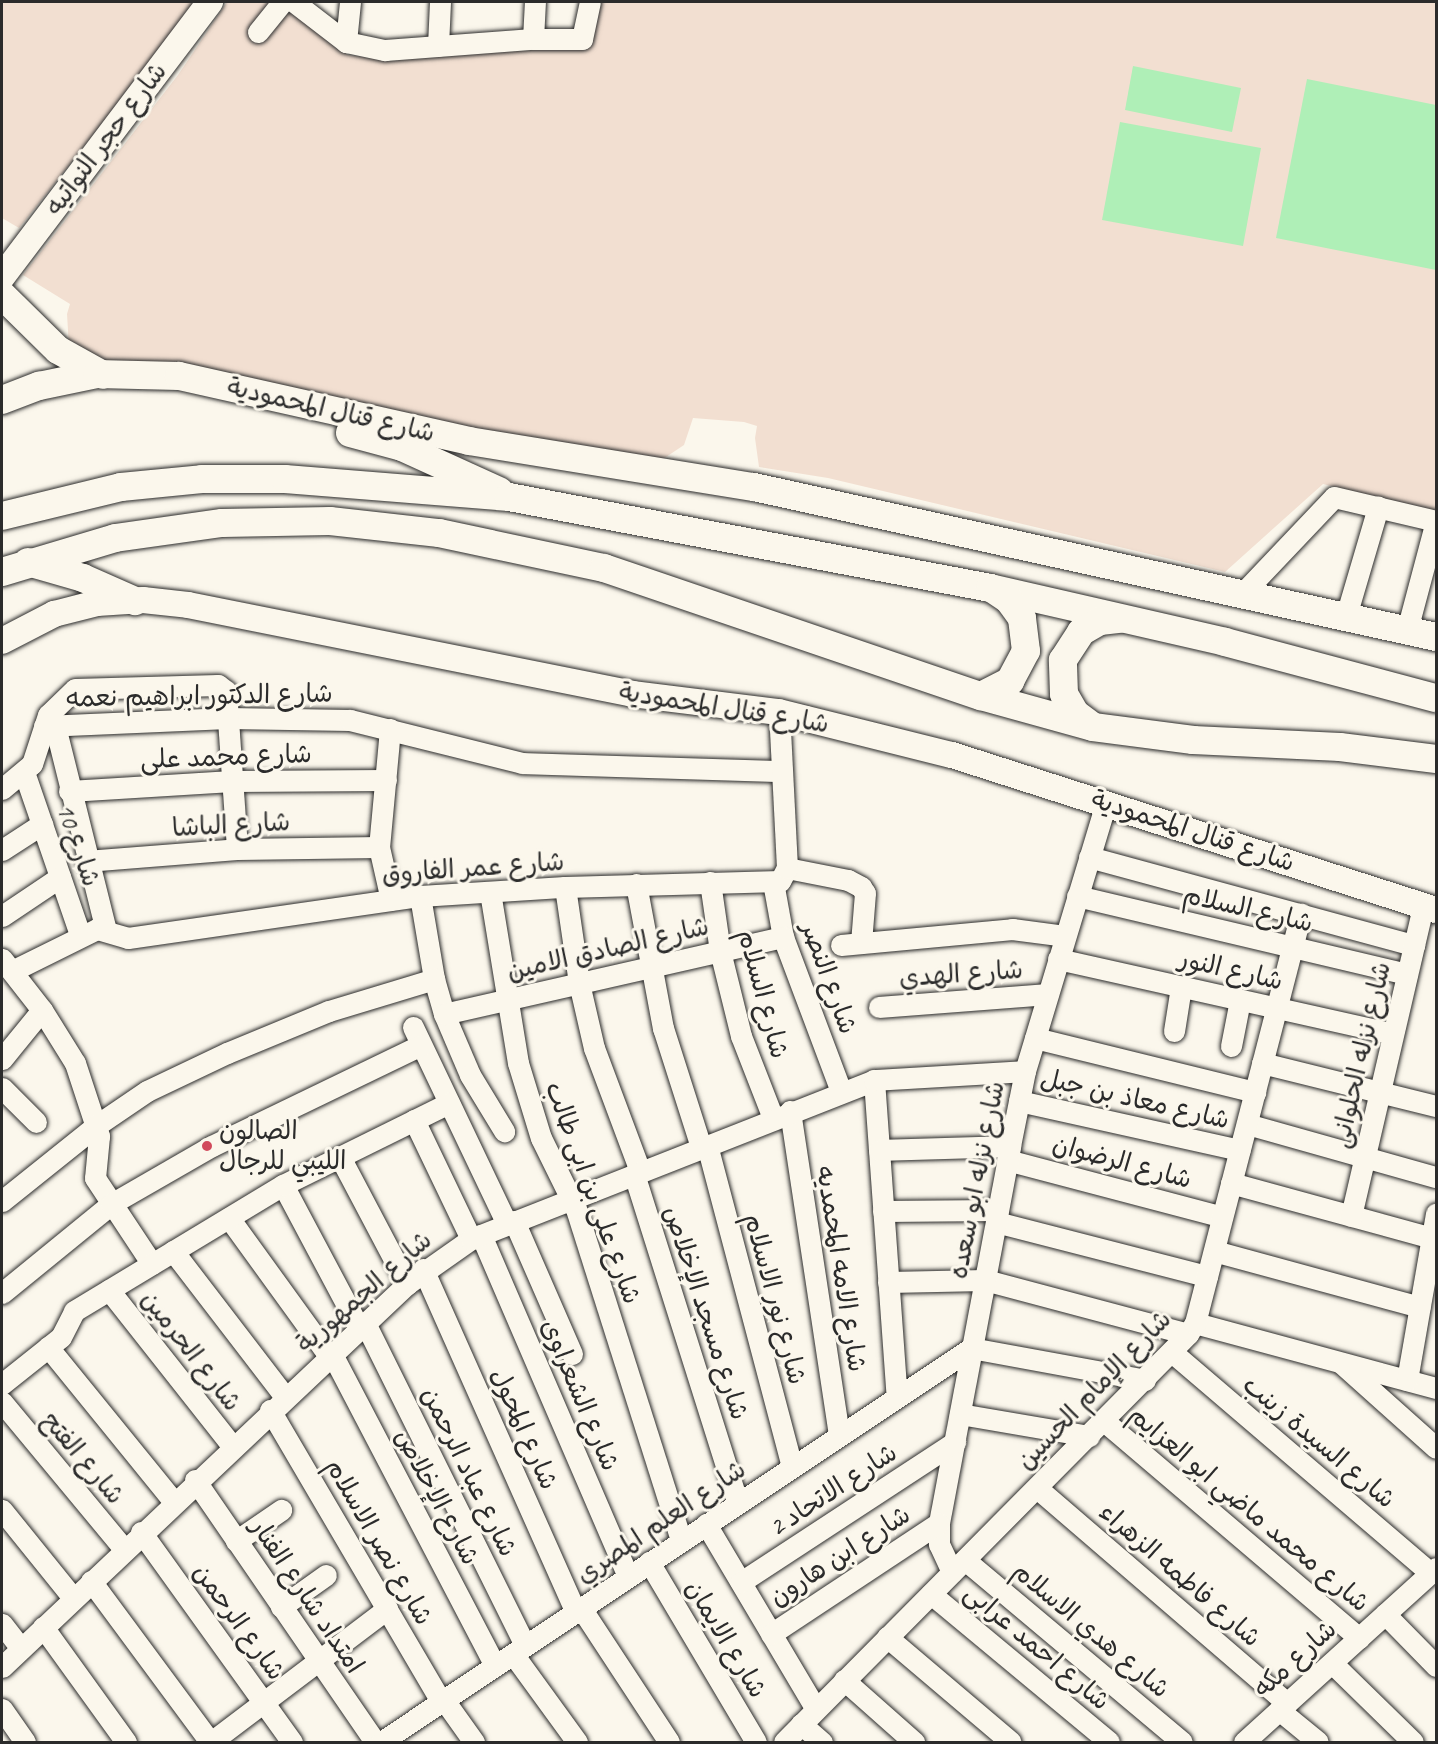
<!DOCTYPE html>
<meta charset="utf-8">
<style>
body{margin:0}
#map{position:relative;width:1438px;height:1744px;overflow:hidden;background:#fbf7ec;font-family:Caveat,"Playpen Sans Arabic",sans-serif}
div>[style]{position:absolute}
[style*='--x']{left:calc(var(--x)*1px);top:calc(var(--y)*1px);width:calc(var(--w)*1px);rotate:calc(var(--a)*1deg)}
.built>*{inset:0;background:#f2dfd1}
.green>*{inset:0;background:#afefb7}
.roads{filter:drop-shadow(0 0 2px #2b2b2b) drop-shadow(0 0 2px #2b2b2b)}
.minor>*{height:21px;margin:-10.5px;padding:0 10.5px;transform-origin:10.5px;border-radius:10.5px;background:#fbf7ec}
.tertiary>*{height:26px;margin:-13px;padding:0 13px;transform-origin:13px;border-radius:13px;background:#fbf7ec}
.secondary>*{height:28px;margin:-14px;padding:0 14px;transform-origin:14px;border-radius:14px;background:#fbf7ec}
.dots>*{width:16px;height:16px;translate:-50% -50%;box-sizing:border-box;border:3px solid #fbf7ec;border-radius:50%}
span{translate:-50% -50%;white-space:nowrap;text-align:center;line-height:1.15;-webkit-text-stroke:6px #fbf7ec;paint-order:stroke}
.street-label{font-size:26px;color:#2b2b2b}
.poi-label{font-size:26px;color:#2b2b2b}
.left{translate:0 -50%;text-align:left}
.frame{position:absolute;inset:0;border:3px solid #2b2b2b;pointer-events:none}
</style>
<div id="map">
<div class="built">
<div style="clip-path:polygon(2px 2px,199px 2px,19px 228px,2px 218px)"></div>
<div style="clip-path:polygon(227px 2px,285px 2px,348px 55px,372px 58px,590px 42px,596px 2px,1436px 2px,1436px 512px,1323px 484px,1225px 572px,828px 478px,759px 467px,755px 438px,757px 426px,744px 422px,693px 418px,684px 445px,657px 463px,102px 367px,69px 347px,67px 314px,70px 304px,23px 275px,178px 75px)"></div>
</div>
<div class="green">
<div style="clip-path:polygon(1133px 66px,1241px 88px,1232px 132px,1125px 110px)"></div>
<div style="clip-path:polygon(1307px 79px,1436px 105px,1436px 270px,1276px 238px)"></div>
<div style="clip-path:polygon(1120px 122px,1261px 148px,1243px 246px,1102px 220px)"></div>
</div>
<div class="roads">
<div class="minor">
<div style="--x:294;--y:2;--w:66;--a:37.6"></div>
<div style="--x:346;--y:42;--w:40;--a:12"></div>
<div style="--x:385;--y:50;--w:148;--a:-4.3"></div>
<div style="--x:533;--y:39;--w:49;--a:0"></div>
<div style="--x:582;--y:39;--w:38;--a:-78"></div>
<div style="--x:258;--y:32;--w:38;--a:-51"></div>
<div style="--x:533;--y:39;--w:37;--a:-87"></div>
<div style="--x:346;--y:42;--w:40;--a:-84.3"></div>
<div style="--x:438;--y:46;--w:44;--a:-87.4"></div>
<div style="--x:1243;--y:593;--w:132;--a:-46.5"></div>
<div style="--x:1334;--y:497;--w:105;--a:13.2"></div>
<div style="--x:1346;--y:616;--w:114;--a:-73.6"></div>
<div style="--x:1407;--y:630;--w:113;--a:-75.1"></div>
<div style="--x:44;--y:726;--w:184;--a:-2.5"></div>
<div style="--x:228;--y:718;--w:122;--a:0.9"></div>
<div style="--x:350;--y:720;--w:177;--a:14"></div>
<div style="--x:522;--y:763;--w:260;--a:1.8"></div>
<div style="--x:55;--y:726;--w:210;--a:76"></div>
<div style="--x:390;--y:729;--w:119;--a:95.3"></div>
<div style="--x:379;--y:847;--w:54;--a:77.2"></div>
<div style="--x:24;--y:772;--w:172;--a:71"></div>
<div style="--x:2;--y:789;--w:39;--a:-40"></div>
<div style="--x:32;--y:764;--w:52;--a:-71.9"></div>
<div style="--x:48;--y:715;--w:37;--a:-44"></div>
<div style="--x:75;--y:689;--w:143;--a:-1.6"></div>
<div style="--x:218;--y:685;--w:10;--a:37"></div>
<div style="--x:226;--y:691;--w:158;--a:86"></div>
<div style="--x:69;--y:791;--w:163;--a:-3.5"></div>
<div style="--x:232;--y:781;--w:154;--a:-0.4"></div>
<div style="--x:2;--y:850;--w:48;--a:-33"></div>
<div style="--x:1089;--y:857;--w:337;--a:15.2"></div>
<div style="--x:86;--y:861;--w:151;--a:-4.5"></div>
<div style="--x:237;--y:849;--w:142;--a:-0.8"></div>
<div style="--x:787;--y:868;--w:62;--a:11.1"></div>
<div style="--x:848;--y:880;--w:15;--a:28"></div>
<div style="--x:861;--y:887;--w:7;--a:56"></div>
<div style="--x:865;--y:893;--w:50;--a:94.6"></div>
<div style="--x:710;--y:882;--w:70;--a:81.8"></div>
<div style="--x:720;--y:951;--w:88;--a:76.1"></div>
<div style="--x:741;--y:1036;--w:88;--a:68.7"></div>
<div style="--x:773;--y:882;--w:56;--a:79.7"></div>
<div style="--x:783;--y:937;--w:165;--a:69.4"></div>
<div style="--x:636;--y:884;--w:147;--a:79.4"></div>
<div style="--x:663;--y:1028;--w:125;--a:72.3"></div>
<div style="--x:565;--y:887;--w:97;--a:81.7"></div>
<div style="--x:579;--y:983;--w:67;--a:77"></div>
<div style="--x:594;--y:1048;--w:131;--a:69.5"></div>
<div style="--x:490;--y:892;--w:173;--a:80.7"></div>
<div style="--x:518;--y:1063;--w:78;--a:73"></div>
<div style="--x:541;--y:1138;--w:79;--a:63.8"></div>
<div style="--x:576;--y:1209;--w:348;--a:72.4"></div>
<div style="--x:420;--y:896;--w:84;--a:80.4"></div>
<div style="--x:434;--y:979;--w:36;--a:74"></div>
<div style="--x:444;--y:1014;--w:66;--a:66.9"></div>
<div style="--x:470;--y:1075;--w:66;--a:58.7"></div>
<div style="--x:1077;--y:896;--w:339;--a:13.3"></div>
<div style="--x:2;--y:916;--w:70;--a:-33.9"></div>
<div style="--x:841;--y:945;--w:172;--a:-5.3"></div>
<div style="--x:1012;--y:929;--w:53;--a:7.5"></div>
<div style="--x:2;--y:959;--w:65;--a:51.9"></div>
<div style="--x:42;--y:1010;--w:62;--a:58.1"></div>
<div style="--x:75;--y:1063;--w:77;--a:71.8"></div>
<div style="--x:99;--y:1136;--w:42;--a:95.4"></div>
<div style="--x:95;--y:1178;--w:103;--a:56.5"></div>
<div style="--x:1058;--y:959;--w:343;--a:12.6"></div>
<div style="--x:12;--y:971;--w:95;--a:-26.3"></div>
<div style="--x:97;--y:929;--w:32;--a:16"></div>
<div style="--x:128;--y:938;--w:295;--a:-8.2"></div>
<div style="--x:420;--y:896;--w:145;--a:-3.6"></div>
<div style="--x:565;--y:887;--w:215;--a:-1.6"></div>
<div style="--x:780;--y:881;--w:15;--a:-62"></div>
<div style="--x:787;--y:868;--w:156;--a:-92.9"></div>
<div style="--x:879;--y:1007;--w:169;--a:-4.4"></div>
<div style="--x:444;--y:1014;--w:348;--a:-12.8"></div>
<div style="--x:413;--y:1027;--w:218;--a:64.5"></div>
<div style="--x:1174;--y:1031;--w:45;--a:-81"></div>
<div style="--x:1035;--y:1038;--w:227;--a:13.8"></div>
<div style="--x:1231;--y:1046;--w:47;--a:-78.9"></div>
<div style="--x:2;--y:1059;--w:63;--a:-50.8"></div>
<div style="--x:1262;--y:1063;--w:179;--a:13.9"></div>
<div style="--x:874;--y:1080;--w:318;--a:85.9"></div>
<div style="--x:2;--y:1088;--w:48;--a:45"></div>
<div style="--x:1019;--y:1101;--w:226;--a:12.5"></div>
<div style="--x:790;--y:1111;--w:328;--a:81.4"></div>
<div style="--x:414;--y:1120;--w:132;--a:64.4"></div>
<div style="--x:1247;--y:1124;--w:196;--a:15.7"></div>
<div style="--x:707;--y:1145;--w:333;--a:75.2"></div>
<div style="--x:879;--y:1150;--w:131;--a:-1.7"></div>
<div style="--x:340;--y:1157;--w:144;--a:62.2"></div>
<div style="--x:1007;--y:1160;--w:222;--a:14.8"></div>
<div style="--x:634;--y:1174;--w:345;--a:72.5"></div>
<div style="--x:1231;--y:1183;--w:208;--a:15.3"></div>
<div style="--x:283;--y:1185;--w:162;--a:62"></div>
<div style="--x:2;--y:1201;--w:122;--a:-38.7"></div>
<div style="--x:97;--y:1125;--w:60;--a:-34.2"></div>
<div style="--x:147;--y:1091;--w:89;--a:-25.4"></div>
<div style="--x:227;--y:1053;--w:110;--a:-22.4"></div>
<div style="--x:329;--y:1011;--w:110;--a:-16.9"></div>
<div style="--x:883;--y:1211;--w:115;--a:-0.5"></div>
<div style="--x:1351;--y:1216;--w:318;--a:-76.9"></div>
<div style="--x:229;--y:1218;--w:170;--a:54.1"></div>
<div style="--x:514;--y:1221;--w:145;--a:66.4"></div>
<div style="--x:996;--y:1222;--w:218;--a:14.4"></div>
<div style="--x:481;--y:1235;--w:371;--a:66.7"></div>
<div style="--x:173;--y:1251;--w:184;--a:52.5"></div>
<div style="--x:1214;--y:1251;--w:213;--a:15.2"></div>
<div style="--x:423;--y:1269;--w:376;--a:66"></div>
<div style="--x:888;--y:1282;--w:97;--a:-1.2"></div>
<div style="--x:985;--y:1280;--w:210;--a:14.9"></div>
<div style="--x:109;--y:1290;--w:199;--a:51.7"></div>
<div style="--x:2;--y:1293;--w:141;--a:-39.2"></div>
<div style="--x:111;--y:1204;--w:116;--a:-29.9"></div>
<div style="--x:212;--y:1146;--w:232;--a:-25.8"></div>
<div style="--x:365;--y:1323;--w:360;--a:63.6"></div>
<div style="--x:1195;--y:1323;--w:250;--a:15.1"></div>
<div style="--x:48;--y:1347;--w:198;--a:50.9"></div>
<div style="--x:1173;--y:1353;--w:339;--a:40.5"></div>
<div style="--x:332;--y:1354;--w:352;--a:62.4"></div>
<div style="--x:1341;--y:1363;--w:127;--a:41.8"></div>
<div style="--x:1407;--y:1380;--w:169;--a:-80.1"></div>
<div style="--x:2;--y:1384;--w:75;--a:-38.5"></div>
<div style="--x:61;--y:1337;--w:29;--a:-63"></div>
<div style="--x:74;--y:1311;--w:244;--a:-31.1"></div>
<div style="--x:283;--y:1185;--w:185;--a:-26.3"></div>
<div style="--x:2;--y:1402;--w:191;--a:50.3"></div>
<div style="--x:270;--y:1410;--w:338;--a:59.6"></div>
<div style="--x:960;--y:1414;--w:131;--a:9.7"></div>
<div style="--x:1104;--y:1421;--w:335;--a:40.4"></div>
<div style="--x:195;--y:1480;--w:318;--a:55.5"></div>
<div style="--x:1037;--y:1488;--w:330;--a:40.7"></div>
<div style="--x:2;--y:1510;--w:113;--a:51.1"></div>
<div style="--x:706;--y:1524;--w:215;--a:59.3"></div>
<div style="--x:141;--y:1532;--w:259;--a:54.3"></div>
<div style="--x:236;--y:1541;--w:55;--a:-34.6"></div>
<div style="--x:965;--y:1560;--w:283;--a:40"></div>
<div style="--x:649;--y:1562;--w:209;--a:59.3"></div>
<div style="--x:952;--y:1572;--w:31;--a:-115"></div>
<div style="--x:939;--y:1544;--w:21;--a:-90"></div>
<div style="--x:939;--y:1523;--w:384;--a:-79.3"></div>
<div style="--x:1010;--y:1146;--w:76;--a:-78.7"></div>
<div style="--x:1025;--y:1071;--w:280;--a:-73.2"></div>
<div style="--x:91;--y:1581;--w:200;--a:53.5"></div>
<div style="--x:741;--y:1582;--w:256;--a:-33.2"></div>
<div style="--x:931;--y:1594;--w:231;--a:39.7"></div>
<div style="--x:281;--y:1607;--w:55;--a:-35.4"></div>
<div style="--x:581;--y:1608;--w:160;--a:56.7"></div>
<div style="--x:1385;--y:1614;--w:73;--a:45.6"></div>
<div style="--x:2;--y:1624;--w:31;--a:52"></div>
<div style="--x:43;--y:1627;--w:142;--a:54.2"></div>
<div style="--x:771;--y:1634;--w:201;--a:-33.5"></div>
<div style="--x:887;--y:1637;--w:162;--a:40.3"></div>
<div style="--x:513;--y:1654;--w:109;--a:54"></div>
<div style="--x:1332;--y:1663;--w:113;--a:44.3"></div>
<div style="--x:2;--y:1667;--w:557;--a:-43.4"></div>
<div style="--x:407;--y:1284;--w:78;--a:-35.1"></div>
<div style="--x:471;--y:1239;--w:433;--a:-21.5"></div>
<div style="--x:874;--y:1080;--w:151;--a:-3.4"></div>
<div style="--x:844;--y:1680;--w:94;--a:41.5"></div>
<div style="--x:444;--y:1700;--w:52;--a:54.5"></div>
<div style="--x:2;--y:1709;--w:40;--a:55.1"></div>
<div style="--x:1279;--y:1710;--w:50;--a:39.4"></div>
<div style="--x:801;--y:1724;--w:28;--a:41"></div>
<div style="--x:211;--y:1742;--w:221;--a:-37.1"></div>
<div style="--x:381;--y:1742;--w:709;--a:-33.73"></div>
<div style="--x:971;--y:1348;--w:177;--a:10.4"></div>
<div style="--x:784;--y:1742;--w:574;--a:-45.28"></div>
<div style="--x:1188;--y:1334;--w:13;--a:-58"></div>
<div style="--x:1195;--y:1323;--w:423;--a:-75.5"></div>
<div style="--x:1244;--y:1742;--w:259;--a:-42.2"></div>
</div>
<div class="tertiary">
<div style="--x:2;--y:277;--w:345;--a:-52.9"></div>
<div style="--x:2;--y:641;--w:59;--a:-27.4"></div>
<div style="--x:54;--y:614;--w:44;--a:-14.3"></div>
<div style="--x:97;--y:603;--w:46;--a:-3.7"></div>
<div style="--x:143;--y:600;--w:45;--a:6.3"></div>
<div style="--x:188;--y:605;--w:453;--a:11.3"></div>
<div style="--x:632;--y:694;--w:148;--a:7"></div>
<div style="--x:779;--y:712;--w:178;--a:14"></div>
<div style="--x:952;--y:755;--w:508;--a:17.76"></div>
</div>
<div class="secondary">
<div style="--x:2;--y:295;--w:78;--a:44.5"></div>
<div style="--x:58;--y:350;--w:51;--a:29.1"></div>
<div style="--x:2;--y:400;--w:40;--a:-21"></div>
<div style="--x:39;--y:386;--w:59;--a:-11.7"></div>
<div style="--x:97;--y:374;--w:82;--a:1.4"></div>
<div style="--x:179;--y:376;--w:297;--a:12.6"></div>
<div style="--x:469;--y:441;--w:289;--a:9.2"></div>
<div style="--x:754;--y:487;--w:698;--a:12.4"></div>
<div style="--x:350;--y:433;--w:54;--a:15.1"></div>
<div style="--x:402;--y:447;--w:107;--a:24.4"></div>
<div style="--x:2;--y:516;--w:122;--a:-13.7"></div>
<div style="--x:121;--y:487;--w:81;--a:-5.6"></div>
<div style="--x:202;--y:479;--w:83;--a:0"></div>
<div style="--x:285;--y:479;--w:225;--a:4.6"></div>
<div style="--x:509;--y:497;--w:490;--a:10.7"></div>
<div style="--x:990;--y:588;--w:241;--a:12.9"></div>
<div style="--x:1225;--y:642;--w:218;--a:14.9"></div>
<div style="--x:28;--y:562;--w:57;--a:16.2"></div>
<div style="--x:83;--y:578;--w:57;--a:23.9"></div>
<div style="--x:2;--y:572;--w:118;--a:-16.7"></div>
<div style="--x:115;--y:538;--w:108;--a:-8"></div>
<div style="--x:222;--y:523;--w:108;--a:-1.1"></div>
<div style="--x:330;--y:521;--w:110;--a:6.3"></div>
<div style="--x:439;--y:533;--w:169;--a:12"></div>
<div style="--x:604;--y:568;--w:398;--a:18.8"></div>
<div style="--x:981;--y:696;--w:116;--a:15.5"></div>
<div style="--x:1093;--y:727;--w:101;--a:7.4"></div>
<div style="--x:1193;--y:740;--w:147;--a:2.7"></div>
<div style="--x:1340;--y:747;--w:97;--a:7.1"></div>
<div style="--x:981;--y:696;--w:33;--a:-27"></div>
<div style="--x:1010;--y:681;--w:34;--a:-62"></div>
<div style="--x:1026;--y:651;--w:33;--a:-97"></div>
<div style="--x:1022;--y:618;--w:22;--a:-126"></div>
<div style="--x:1009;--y:600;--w:18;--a:-146"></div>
<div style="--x:1092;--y:726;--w:21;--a:-143"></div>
<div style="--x:1075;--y:713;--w:22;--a:-120"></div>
<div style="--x:1064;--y:694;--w:34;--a:-92"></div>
<div style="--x:1063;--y:660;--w:33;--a:-57"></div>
<div style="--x:1081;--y:632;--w:22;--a:-30"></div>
<div style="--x:1100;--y:621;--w:20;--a:-6"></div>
</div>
</div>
<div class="dots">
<div style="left:207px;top:1146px;background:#d1495b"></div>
</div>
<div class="street-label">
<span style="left:106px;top:139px;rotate:-53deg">شارع حجر النواتيه</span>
<span style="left:331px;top:410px;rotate:13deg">شارع قنال المحمودية</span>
<span style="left:199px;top:696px;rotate:-1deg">شارع الدكتور ابراهيم نعمه</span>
<span style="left:724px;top:708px;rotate:9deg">شارع قنال المحمودية</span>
<span style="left:226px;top:757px;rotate:-2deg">شارع محمد على</span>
<span style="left:231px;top:825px;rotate:-3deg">شارع الباشا</span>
<span style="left:1193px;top:831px;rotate:18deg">شارع قنال المحمودية</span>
<span style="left:78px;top:845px;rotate:71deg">شارع 10</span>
<span style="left:473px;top:868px;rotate:-4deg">شارع عمر الفاروق</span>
<span style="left:1248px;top:909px;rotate:13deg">شارع السلام</span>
<span style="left:608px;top:949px;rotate:-13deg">شارع الصادق الامين</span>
<span style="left:1231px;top:970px;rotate:13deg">شارع النور</span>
<span style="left:961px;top:974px;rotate:-4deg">شارع الهدي</span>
<span style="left:829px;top:978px;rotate:70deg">شارع النصر</span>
<span style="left:763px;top:994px;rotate:75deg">شارع السلام</span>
<span style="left:1361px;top:1055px;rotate:-77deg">شارع نزله الحلوانى</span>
<span style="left:1135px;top:1099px;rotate:13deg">شارع معاذ بن جبل</span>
<span style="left:1122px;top:1162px;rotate:15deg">شارع الرضوان</span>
<span style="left:977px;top:1180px;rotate:-79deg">شارع نزله ابو سعده</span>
<span style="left:593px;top:1193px;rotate:70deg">شارع على بن ابى طالب</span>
<span style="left:841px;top:1269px;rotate:81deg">شارع الامه المحمديه</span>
<span style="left:364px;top:1292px;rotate:-41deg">شارع الجمهورية</span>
<span style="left:775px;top:1299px;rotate:75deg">شارع نور الاسلام</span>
<span style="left:706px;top:1313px;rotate:72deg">شارع مسجد الإخلاص</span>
<span style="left:191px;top:1351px;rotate:52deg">شارع الحرمين</span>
<span style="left:1094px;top:1390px;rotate:-46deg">شارع الإمام الحسين</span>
<span style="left:580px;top:1395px;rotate:67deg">شارع الشعراوى</span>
<span style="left:524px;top:1429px;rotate:66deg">شارع المحول</span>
<span style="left:1319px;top:1442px;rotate:40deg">شارع السيدة زينب</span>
<span style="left:83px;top:1458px;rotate:50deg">شارع الفتح</span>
<span style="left:469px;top:1472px;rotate:64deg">شارع عباد الرحمن</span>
<span style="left:833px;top:1490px;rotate:-33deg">شارع الاتحاد 2</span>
<span style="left:437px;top:1497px;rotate:62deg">شارع الإخلاص</span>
<span style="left:1249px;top:1509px;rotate:40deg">شارع محمد ماضي ابو العزايم</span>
<span style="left:661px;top:1522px;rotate:-34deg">شارع العلم المصري</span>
<span style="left:379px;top:1542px;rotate:60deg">شارع نصر الاسلام</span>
<span style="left:840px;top:1556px;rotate:-33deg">شارع ابن هارون</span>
<span style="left:1180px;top:1575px;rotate:41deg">شارع فاطمه الزهراء</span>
<span style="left:307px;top:1596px;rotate:56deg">امتداد شارع الفنار</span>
<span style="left:239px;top:1622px;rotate:54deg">شارع الرحمن</span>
<span style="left:1091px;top:1630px;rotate:40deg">شارع هدي الاسلام</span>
<span style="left:726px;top:1639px;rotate:59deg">شارع الايمان</span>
<span style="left:1037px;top:1647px;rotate:40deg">شارع احمد عرابى</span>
<span style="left:1295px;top:1659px;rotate:-42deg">شارع مكه</span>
</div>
<div class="poi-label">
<span class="left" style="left:219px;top:1146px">الصالون<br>الليبي للرجال</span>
</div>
<div class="frame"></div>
</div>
